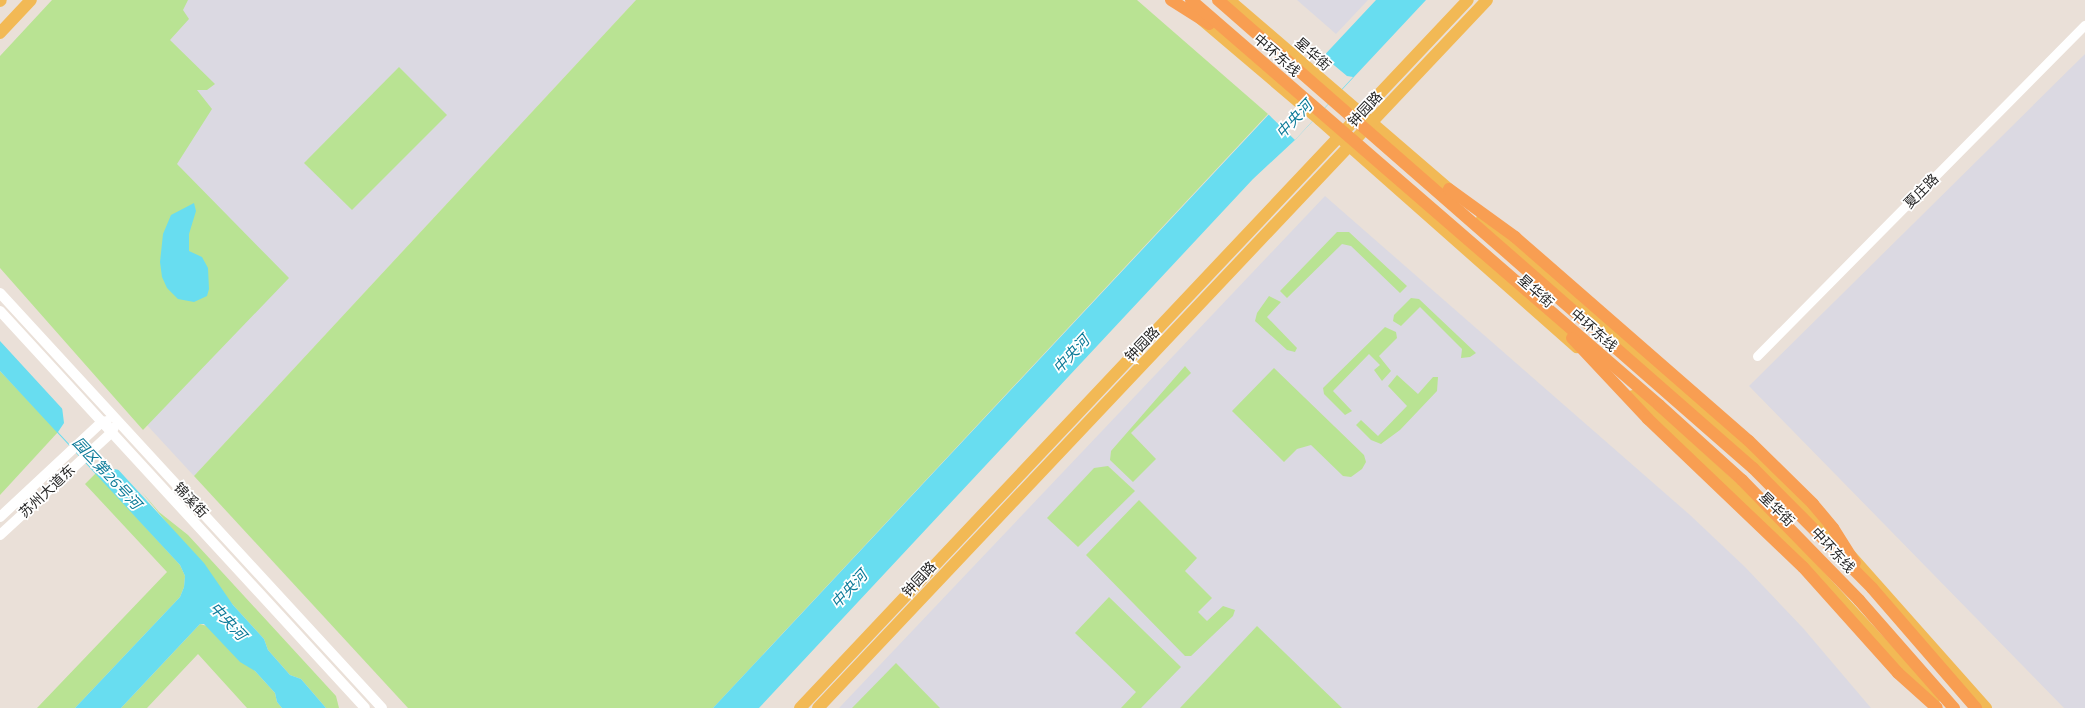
<!DOCTYPE html>
<meta charset="utf-8">
<style>
body{margin:0}
#map{position:relative;width:2085px;height:708px;overflow:hidden;background:#eae0d8;font-family:"Titillium Web","Noto Sans SC",sans-serif}
div>[style]{position:absolute}
[style*='--x']{left:calc(var(--x)*1px);top:calc(var(--y)*1px);width:calc(var(--w)*1px);rotate:calc(var(--a)*1deg)}
.industrial>*{inset:0;background:#dbd9e2}
.green>*{inset:0;background:#b9e393}
.water>*{inset:0;background:#68ddf0}
.pier>*{inset:0;background:#eae0d8}
.tertiary>*{height:9px;margin:-4.5px;padding:0 4.5px;transform-origin:4.5px;border-radius:4.5px;background:#fff}
.secondary>*{height:10px;margin:-5px;padding:0 5px;transform-origin:5px;border-radius:5px;background:#fff}
.primary>*{height:12px;margin:-6px;padding:0 6px;transform-origin:6px;border-radius:6px;background:#f2b955}
.trunk>*{height:12px;margin:-6px;padding:0 6px;transform-origin:6px;border-radius:6px;background:#f89e52}
span{translate:-50% -50%;white-space:nowrap;text-align:center;line-height:1.15;-webkit-text-stroke:3.5px #fff;paint-order:stroke}
.street-label{font-size:14px;color:#272727}
.water-label{font-size:15px;color:#0b7a98;font-style:italic}
</style>
<div id="map">
<div class="industrial">
<div style="clip-path:polygon(104px 0,636px 0,194px 476px,0 266px)"></div>
<div style="clip-path:polygon(1297px 0,1368px 0,1336px 34px)"></div>
<div style="clip-path:polygon(2085px 54px,2085px 708px,2064px 708px,1749px 386px)"></div>
<div style="clip-path:polygon(1325px 196px,1690px 515px,1745px 567px,1803px 628px,1871px 708px,839px 708px)"></div>
</div>
<div class="green">
<div style="clip-path:polygon(52px 0,188px 0,183px 10px,189px 19px,170px 40px,215px 84px,207px 90px,197px 90px,212px 109px,177px 164px,289px 278px,143px 430px,0 268px,0 56px)"></div>
<div style="clip-path:polygon(636px 0,1137px 0,1268px 114px,713px 708px,408px 708px,194px 476px)"></div>
<div style="clip-path:polygon(399px 67px,447px 115px,352px 210px,304px 163px)"></div>
<div style="clip-path:polygon(1337px 232px,1349px 232px,1407px 286px,1400px 293px,1351px 246px,1342px 244px,1287px 298px,1280px 291px)"></div>
<div style="clip-path:polygon(1269px 296px,1281px 302px,1267px 317px,1297px 348px,1295px 352px,1287px 350px,1255px 321px,1257px 313px)"></div>
<div style="clip-path:polygon(1411px 298px,1419px 299px,1476px 353px,1470px 357px,1461px 358px,1462px 349px,1420px 307px,1401px 326px,1393px 321px,1394px 315px)"></div>
<div style="clip-path:polygon(1385px 327px,1396px 332px,1397px 338px,1379px 356px,1391px 371px,1382px 381px,1374px 370px,1380px 365px,1369px 354px,1333px 391px,1352px 411px,1345px 415px,1324px 394px,1323px 388px)"></div>
<div style="clip-path:polygon(1185px 366px,1191px 373px,1131px 433px,1156px 459px,1133px 482px,1110px 460px,1111px 451px)"></div>
<div style="clip-path:polygon(1274px 368px,1364px 455px,1366px 462px,1362px 469px,1351px 477px,1343px 476px,1311px 445px,1297px 449px,1284px 462px,1232px 411px)"></div>
<div style="clip-path:polygon(0 371px,58px 432px,0 495px)"></div>
<div style="clip-path:polygon(1397px 375px,1418px 394px,1433px 377px,1438px 377px,1437px 391px,1400px 430px,1381px 444px,1371px 440px,1356px 425px,1361px 420px,1378px 436px,1407px 406px,1388px 386px)"></div>
<div style="clip-path:polygon(1108px 466px,1135px 491px,1078px 547px,1047px 518px,1094px 468px)"></div>
<div style="clip-path:polygon(96px 473px,180px 565px,185px 576px,184px 587px,180px 597px,75px 708px,37px 708px,167px 572px,85px 484px)"></div>
<div style="clip-path:polygon(141px 491px,159px 512px,188px 535px,336px 696px,339px 708px,326px 708px,301px 679px,290px 675px,268px 650px,264px 639px,233px 605px)"></div>
<div style="clip-path:polygon(1139px 500px,1197px 558px,1185px 571px,1212px 598px,1198px 612px,1207px 621px,1223px 606px,1235px 610px,1233px 616px,1191px 656px,1185px 656px,1086px 555px)"></div>
<div style="clip-path:polygon(1109px 597px,1181px 667px,1141px 708px,1121px 708px,1136px 692px,1075px 633px)"></div>
<div style="clip-path:polygon(200px 624px,207px 626px,255px 671px,275px 693px,277px 702px,282px 708px,247px 708px,198px 654px,147px 708px,121px 708px)"></div>
<div style="clip-path:polygon(1257px 626px,1342px 708px,1180px 708px)"></div>
<div style="clip-path:polygon(896px 663px,940px 708px,852px 708px)"></div>
</div>
<div class="water">
<div style="clip-path:polygon(1376px 0,1426px 0,1295px 140px,1253px 179px,759px 708px,713px 708px)"></div>
<div style="clip-path:polygon(194px 203px,196px 211px,189px 234px,189px 251px,202px 257px,208px 268px,209px 289px,207px 296px,194px 302px,178px 299px,167px 288px,162px 277px,160px 262px,163px 234px,171px 215px)"></div>
<div style="clip-path:polygon(0 341px,204px 563px,233px 605px,264px 639px,268px 650px,290px 675px,301px 679px,326px 708px,282px 708px,277px 702px,275px 693px,255px 671px,240px 662px,204px 624px,200px 624px,121px 708px,75px 708px,180px 597px,184px 587px,185px 576px,180px 565px,0 371px)"></div>
</div>
<div class="pier">
<div style="clip-path:polygon(1323px 56px,1347px 76px,1353px 77px,1295px 140px,1268px 114px)"></div>
<div style="clip-path:polygon(62px 407px,120px 470px,107px 468px,96px 473px,58px 432px,64px 423px)"></div>
</div>
<div class="tertiary">
<div style="--x:1757;--y:356;--w:466;--a:-45.3"></div>
</div>
<div class="secondary">
<div style="--x:0;--y:293;--w:564;--a:47.37"></div>
<div style="--x:0;--y:311;--w:539;--a:47.4"></div>
<div style="--x:0;--y:517;--w:139;--a:-43"></div>
<div style="--x:102;--y:422;--w:5;--a:-11"></div>
<div style="--x:0;--y:535;--w:152;--a:-42.6"></div>
<div style="--x:112;--y:432;--w:5;--a:-68"></div>
</div>
<div class="primary">
<div style="--x:1229;--y:0;--w:301;--a:40.7"></div>
<div style="--x:0;--y:1;--w:1;--a:-45"></div>
<div style="--x:1201;--y:19;--w:156;--a:40.3"></div>
<div style="--x:1320;--y:120;--w:343;--a:41.5"></div>
<div style="--x:0;--y:33;--w:45;--a:-46.8"></div>
<div style="--x:1482;--y:219;--w:412;--a:41.4"></div>
<div style="--x:1791;--y:491;--w:68;--a:47.4"></div>
<div style="--x:1633;--y:396;--w:179;--a:42.5"></div>
<div style="--x:1765;--y:517;--w:249;--a:47.3"></div>
<div style="--x:1850;--y:555;--w:205;--a:48.4"></div>
<div style="--x:800;--y:708;--w:973;--a:-46.67"></div>
<div style="--x:818;--y:708;--w:974;--a:-46.62"></div>
</div>
<div class="trunk">
<div style="--x:1171;--y:0;--w:45;--a:32.3"></div>
<div style="--x:1191;--y:0;--w:619;--a:40.87"></div>
<div style="--x:1659;--y:405;--w:112;--a:42.1"></div>
<div style="--x:1742;--y:480;--w:168;--a:45.7"></div>
<div style="--x:1859;--y:600;--w:144;--a:48.7"></div>
<div style="--x:1218;--y:0;--w:711;--a:41.18"></div>
<div style="--x:1753;--y:468;--w:169;--a:45.2"></div>
<div style="--x:1872;--y:588;--w:159;--a:49.1"></div>
<div style="--x:1449;--y:189;--w:82;--a:36"></div>
<div style="--x:1515;--y:237;--w:310;--a:41.1"></div>
<div style="--x:1749;--y:441;--w:90;--a:44.5"></div>
<div style="--x:1813;--y:504;--w:31;--a:50"></div>
<div style="--x:1833;--y:528;--w:41;--a:57.8"></div>
<div style="--x:1572;--y:338;--w:111;--a:46.8"></div>
<div style="--x:1648;--y:419;--w:214;--a:43.7"></div>
<div style="--x:1803;--y:567;--w:142;--a:48.1"></div>
<div style="--x:1898;--y:673;--w:52;--a:41.9"></div>
</div>
<div class="street-label">
<span style="left:1313px;top:54px;rotate:41deg">星华街</span>
<span style="left:1277px;top:55px;rotate:41deg">中环东线</span>
<span style="left:1365px;top:109px;rotate:-47deg">钟园路</span>
<span style="left:1921px;top:191px;rotate:-45deg">夏庄路</span>
<span style="left:1536px;top:291px;rotate:41deg">星华街</span>
<span style="left:1594px;top:330px;rotate:41deg">中环东线</span>
<span style="left:1142px;top:344px;rotate:-46deg">钟园路</span>
<span style="left:47px;top:491px;rotate:-43deg">苏州大道东</span>
<span style="left:191px;top:500px;rotate:47deg">锦溪街</span>
<span style="left:1777px;top:509px;rotate:44deg">星华街</span>
<span style="left:1833px;top:550px;rotate:47deg">中环东线</span>
<span style="left:919px;top:579px;rotate:-47deg">钟园路</span>
</div>
<div class="water-label">
<span style="left:1294px;top:119px;rotate:-47deg">中央河</span>
<span style="left:1071px;top:354px;rotate:-47deg">中央河</span>
<span style="left:107px;top:473px;rotate:47deg">园区第26号河</span>
<span style="left:849px;top:589px;rotate:-47deg">中央河</span>
<span style="left:228px;top:621px;rotate:47deg">中央河</span>
</div>
</div>
